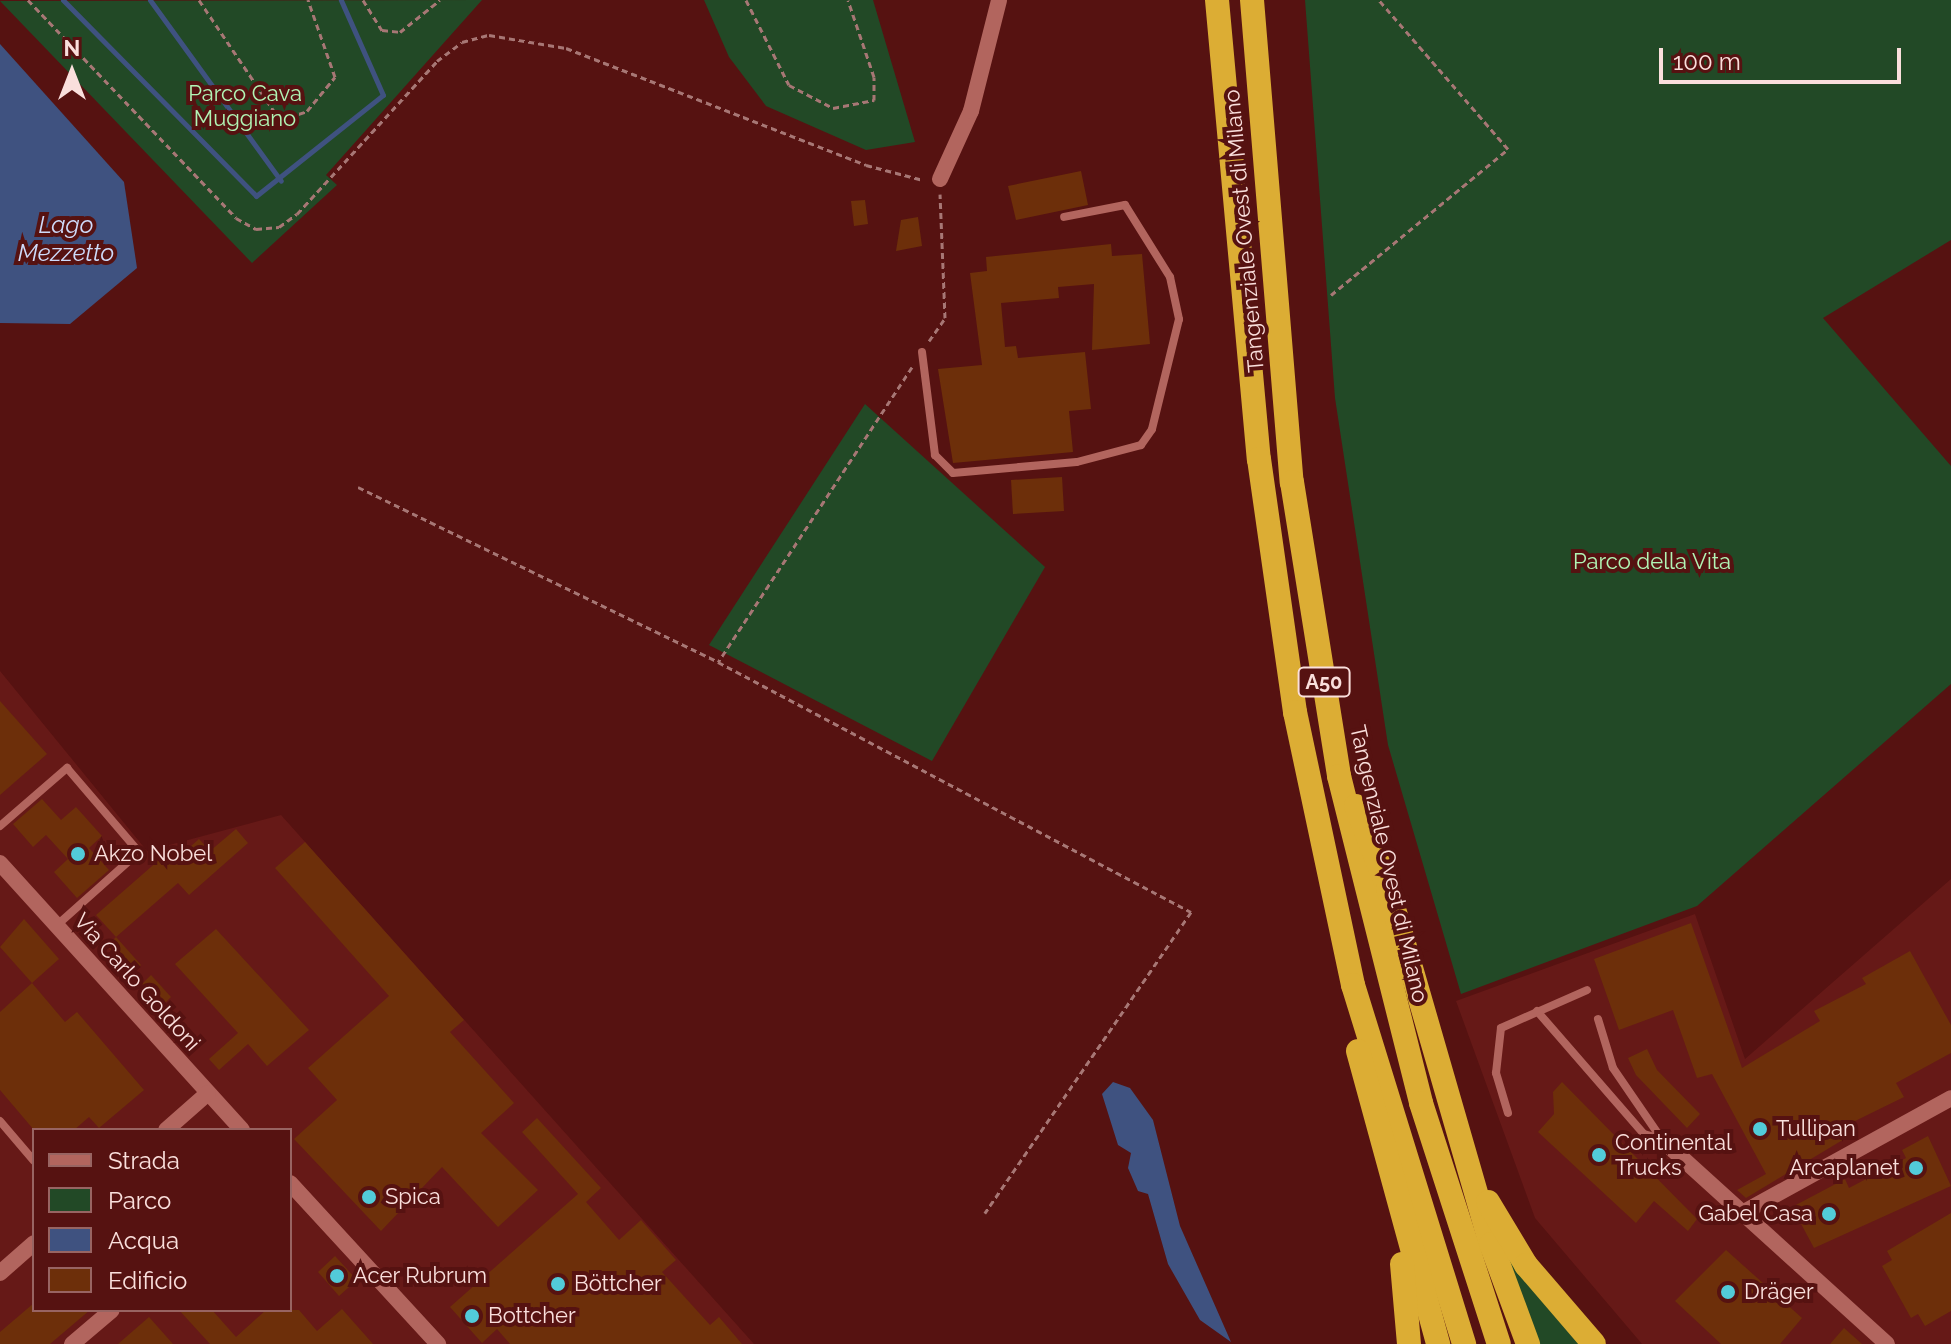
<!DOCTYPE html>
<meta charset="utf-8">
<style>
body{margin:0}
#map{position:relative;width:1951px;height:1344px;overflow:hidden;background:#561211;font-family:Raleway,sans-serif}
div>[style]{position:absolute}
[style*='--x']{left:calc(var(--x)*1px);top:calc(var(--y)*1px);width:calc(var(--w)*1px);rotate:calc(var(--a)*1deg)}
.built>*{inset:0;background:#661917}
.green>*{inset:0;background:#224926}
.water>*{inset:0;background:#3f5280}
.stream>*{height:5px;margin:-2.5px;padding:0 2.5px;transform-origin:2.5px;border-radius:2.5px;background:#3f5280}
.building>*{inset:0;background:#6d2f0a}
.path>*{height:3px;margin-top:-1.5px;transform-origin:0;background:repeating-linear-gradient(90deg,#a77775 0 6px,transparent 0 10px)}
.service>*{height:8px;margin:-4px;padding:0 4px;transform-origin:4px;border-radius:4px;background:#b2655e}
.minor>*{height:16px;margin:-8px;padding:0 8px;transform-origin:8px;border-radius:8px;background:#b2655e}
.motorway>*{height:24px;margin:-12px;padding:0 12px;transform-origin:12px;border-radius:12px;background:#dcad34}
.dots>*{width:22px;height:22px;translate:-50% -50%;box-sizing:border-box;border:4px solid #561211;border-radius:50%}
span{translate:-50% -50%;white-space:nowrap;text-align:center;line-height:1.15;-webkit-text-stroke:8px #561211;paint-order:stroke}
.shield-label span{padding:2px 6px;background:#561211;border:2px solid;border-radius:6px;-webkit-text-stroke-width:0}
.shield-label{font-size:20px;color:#fadfdc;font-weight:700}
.park-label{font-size:22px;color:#b1f5b5}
.street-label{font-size:22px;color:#fadfdc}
.poi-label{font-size:22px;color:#fadfdc}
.left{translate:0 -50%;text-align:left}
.right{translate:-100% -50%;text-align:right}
.water-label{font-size:24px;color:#cedbfa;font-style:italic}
.legend{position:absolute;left:32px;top:1128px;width:260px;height:184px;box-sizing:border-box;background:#561211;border:2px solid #986462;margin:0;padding:10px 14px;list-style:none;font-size:24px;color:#fadfdc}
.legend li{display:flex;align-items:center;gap:16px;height:40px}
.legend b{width:40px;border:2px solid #986462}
.north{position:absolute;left:32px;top:32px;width:80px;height:80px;-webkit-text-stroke:6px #561211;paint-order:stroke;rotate:0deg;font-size:22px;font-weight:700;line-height:32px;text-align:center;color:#fadfdc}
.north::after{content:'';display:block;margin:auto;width:28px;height:36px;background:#fadfdc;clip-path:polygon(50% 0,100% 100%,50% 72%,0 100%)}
.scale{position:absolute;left:1659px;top:48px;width:242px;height:36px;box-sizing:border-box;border:4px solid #fadfdc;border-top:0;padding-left:10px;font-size:24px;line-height:28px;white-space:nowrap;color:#fadfdc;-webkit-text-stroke:6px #561211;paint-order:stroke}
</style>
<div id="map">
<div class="built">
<div style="clip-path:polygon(evenodd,0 671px,147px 851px,281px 815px,754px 1344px,0 1344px,0 671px,34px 1130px,290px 1130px,290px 1310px,34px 1310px,34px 1130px)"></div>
<div style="clip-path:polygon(1951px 879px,1951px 1344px,1642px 1344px,1535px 1218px,1456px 1001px,1695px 914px,1745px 1059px)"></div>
</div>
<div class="green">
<div style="clip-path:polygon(482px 0,326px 175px,337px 185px,252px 263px,0 1px)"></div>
<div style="clip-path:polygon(704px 0,873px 0,915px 142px,866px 150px,766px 106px,729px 57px)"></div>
<div style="clip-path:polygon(1305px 0,1951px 0,1951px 240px,1823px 318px,1951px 466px,1951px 684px,1697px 906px,1461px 994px,1388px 745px,1335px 398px)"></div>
<div style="clip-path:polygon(865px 404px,1045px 567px,932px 761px,709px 645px)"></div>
<div style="clip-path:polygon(1506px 1256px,1588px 1344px,1535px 1344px)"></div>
</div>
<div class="water">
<div style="clip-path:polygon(0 44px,124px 182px,137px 268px,70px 324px,0 323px)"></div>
<div style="clip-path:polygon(1113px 1082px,1130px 1088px,1153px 1120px,1180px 1226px,1231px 1342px,1200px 1320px,1168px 1264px,1148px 1194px,1138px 1191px,1128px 1168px,1131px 1153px,1118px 1145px,1102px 1094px)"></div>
</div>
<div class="stream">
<div style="--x:63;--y:0;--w:275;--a:45.4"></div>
<div style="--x:256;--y:196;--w:162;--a:-38.5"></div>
<div style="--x:383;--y:95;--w:104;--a:-113.9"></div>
<div style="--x:150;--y:0;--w:223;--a:54.1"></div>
</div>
<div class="building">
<div style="clip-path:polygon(1081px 171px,1088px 205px,1016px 220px,1008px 186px)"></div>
<div style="clip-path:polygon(865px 200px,868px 224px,854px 226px,851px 201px)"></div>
<div style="clip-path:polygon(918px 217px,922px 246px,896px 251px,901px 220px)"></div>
<div style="clip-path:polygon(1111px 244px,1112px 256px,1142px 254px,1150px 344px,1092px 350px,1094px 284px,1058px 287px,1059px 298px,1001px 303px,1005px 347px,1016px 346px,1018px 358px,1085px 352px,1091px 409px,1069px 411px,1073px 452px,953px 463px,938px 369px,982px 365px,970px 273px,987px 271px,986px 257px)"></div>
<div style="clip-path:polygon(1062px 477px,1064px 511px,1013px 514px,1011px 480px)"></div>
<div style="clip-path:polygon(0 701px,47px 754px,0 795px)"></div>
<div style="clip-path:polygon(42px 799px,61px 820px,76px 807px,102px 836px,89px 848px,109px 870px,77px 898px,54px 872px,68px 859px,46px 835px,33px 847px,13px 824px)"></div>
<div style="clip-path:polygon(236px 829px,248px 843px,189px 895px,178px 883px,116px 937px,96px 915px,167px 853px,174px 861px,199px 839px,210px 851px)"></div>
<div style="clip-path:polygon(305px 842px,464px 1020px,450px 1032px,514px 1103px,481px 1133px,538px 1190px,498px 1227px,442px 1167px,381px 1231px,294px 1139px,337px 1100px,308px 1068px,389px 996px,275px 868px)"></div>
<div style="clip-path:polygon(24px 919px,59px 959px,32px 983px,0 947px)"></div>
<div style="clip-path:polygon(1691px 923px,1742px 1068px,1820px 1021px,1814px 1011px,1866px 984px,1862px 978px,1910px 951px,1951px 1025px,1951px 1053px,1896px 1083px,1904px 1097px,1851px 1123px,1856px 1132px,1746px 1198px,1737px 1190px,1766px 1174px,1712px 1074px,1697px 1078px,1673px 1010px,1619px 1030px,1594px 959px)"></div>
<div style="clip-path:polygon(216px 929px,309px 1030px,267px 1066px,248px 1044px,219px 1070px,209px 1059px,238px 1033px,175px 964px)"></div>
<div style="clip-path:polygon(116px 937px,141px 965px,132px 973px,107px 946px)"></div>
<div style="clip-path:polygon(151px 975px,171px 997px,162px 1006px,142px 984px)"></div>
<div style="clip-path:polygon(32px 983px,65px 1022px,77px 1012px,144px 1090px,99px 1128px,89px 1117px,74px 1130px,34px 1130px,0 1090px,0 1012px)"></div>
<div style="clip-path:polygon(1647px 1049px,1657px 1070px,1700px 1114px,1687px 1128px,1636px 1075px,1628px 1058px)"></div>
<div style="clip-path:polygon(1562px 1082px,1697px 1219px,1688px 1231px,1654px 1201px,1636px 1223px,1538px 1132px,1554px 1114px,1553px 1092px)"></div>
<div style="clip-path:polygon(537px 1118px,601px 1188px,586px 1202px,619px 1240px,641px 1220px,676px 1260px,662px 1272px,710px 1325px,719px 1317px,742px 1344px,510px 1344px,497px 1329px,482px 1343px,450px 1307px,578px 1194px,522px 1132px)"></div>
<div style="clip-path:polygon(1928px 1136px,1951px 1186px,1814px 1248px,1792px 1207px,1845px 1179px,1849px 1188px,1906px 1158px,1902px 1150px)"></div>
<div style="clip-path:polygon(1951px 1213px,1951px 1311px,1925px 1326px,1918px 1314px,1911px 1318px,1882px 1266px,1892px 1260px,1887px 1251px)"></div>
<div style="clip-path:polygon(1726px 1250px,1802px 1318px,1780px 1344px,1721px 1344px,1675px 1301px)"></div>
<div style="clip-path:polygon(335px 1256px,357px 1280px,339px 1296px,318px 1272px)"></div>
<div style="clip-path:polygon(34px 1303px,34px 1310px,90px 1310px,50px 1344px,0 1344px,0 1332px)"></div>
<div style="clip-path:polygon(342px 1309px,373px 1344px,210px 1344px,179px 1310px,212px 1310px,236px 1337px,266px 1310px,299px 1310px,317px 1331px)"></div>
<div style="clip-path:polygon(149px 1317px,173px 1344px,118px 1344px)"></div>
<div style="clip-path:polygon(1844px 1328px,1862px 1344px,1830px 1344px)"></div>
</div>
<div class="path">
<div style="--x:28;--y:0;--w:301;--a:46.3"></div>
<div style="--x:236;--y:218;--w:23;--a:29"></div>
<div style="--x:256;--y:229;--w:23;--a:-5"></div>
<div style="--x:279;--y:227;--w:22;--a:-36"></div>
<div style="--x:297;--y:214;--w:207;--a:-47.5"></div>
<div style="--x:437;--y:61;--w:31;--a:-37"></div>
<div style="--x:462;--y:42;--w:28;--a:-15"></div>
<div style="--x:489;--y:35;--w:78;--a:9.6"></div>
<div style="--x:566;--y:48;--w:322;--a:21.3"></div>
<div style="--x:866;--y:165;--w:59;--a:14.7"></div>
<div style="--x:199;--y:0;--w:145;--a:56"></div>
<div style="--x:280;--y:120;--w:28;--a:-18"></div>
<div style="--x:307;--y:111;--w:44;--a:-50.5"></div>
<div style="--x:335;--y:77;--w:82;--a:-109.3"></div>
<div style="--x:363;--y:0;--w:36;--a:58"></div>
<div style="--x:382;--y:30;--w:18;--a:6"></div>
<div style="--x:400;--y:32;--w:51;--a:-38.7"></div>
<div style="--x:746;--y:0;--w:95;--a:63.2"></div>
<div style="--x:789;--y:85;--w:50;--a:27.6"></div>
<div style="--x:833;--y:108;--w:42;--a:-11"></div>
<div style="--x:874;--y:100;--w:23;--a:-90"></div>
<div style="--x:874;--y:77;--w:81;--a:-108.7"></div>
<div style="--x:1331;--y:295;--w:229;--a:-39.5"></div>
<div style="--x:1508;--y:149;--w:197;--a:-130.9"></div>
<div style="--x:929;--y:341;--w:28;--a:-55"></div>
<div style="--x:945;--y:318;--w:124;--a:-92.3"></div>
<div style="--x:912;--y:367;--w:353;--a:123.3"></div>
<div style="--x:718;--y:662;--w:535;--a:27.86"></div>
<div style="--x:1191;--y:912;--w:365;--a:124.4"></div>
<div style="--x:358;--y:487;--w:400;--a:25.9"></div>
</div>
<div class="service">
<div style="--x:922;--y:352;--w:104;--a:82.8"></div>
<div style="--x:935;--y:455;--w:25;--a:45"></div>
<div style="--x:953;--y:473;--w:124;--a:-5.1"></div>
<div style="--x:1077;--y:462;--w:66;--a:-14.9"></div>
<div style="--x:1141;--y:445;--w:19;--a:-55"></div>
<div style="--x:1152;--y:429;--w:113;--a:-76.2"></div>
<div style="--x:1179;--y:319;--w:43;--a:-102.1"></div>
<div style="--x:1170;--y:277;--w:85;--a:-122"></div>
<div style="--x:1125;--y:205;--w:62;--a:168.9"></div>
<div style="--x:0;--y:826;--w:89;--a:-40.9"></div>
<div style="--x:67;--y:768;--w:111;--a:49.4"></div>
<div style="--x:139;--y:852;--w:110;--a:138.3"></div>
<div style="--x:1537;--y:1011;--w:163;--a:49"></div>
<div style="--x:1644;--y:1134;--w:18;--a:16"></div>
<div style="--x:1598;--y:1019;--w:51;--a:73"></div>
<div style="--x:1613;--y:1068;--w:85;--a:55.6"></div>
<div style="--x:1508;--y:1113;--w:42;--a:-106.7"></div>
<div style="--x:1496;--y:1073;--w:45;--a:-83.7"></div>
<div style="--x:1501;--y:1028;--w:94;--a:-23.8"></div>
<div style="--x:0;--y:1121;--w:52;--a:49.6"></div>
</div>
<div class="minor">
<div style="--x:940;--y:179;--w:75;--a:-65.5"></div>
<div style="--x:971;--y:111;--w:114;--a:-75.8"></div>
<div style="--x:0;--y:863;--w:360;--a:47.8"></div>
<div style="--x:166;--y:1130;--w:56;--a:-41.4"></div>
<div style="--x:1661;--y:1139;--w:305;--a:42.2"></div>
<div style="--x:290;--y:1183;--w:219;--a:47.4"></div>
<div style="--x:1744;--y:1212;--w:236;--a:-28.8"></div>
<div style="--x:0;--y:1273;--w:45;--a:-41.4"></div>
<div style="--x:72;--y:1344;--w:52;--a:-40.4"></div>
</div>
<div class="motorway">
<div style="--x:1217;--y:0;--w:461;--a:84.8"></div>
<div style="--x:1259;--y:459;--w:256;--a:81.9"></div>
<div style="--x:1295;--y:712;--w:279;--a:78"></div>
<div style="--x:1353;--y:985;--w:376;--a:72.8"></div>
<div style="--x:1252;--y:0;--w:484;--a:85.3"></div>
<div style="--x:1292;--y:482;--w:298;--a:80.9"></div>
<div style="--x:1339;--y:776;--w:337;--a:75.9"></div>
<div style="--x:1421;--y:1103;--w:253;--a:72.1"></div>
<div style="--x:1356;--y:806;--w:88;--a:68.7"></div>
<div style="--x:1388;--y:888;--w:371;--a:73.9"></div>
<div style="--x:1491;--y:1244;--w:107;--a:69.7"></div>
<div style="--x:1358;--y:1051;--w:304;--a:74.7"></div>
<div style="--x:1488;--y:1202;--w:74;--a:58.9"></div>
<div style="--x:1526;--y:1265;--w:104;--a:49.3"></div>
<div style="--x:1402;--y:1264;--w:80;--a:85"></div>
</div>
<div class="dots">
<div style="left:78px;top:854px;background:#52cbd9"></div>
<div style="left:1760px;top:1129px;background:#52cbd9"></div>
<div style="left:1599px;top:1155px;background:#52cbd9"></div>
<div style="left:1916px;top:1168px;background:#52cbd9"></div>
<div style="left:369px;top:1197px;background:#52cbd9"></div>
<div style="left:1829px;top:1214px;background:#52cbd9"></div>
<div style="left:337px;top:1276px;background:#52cbd9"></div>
<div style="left:558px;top:1284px;background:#52cbd9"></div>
<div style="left:1728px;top:1292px;background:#52cbd9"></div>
<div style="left:472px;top:1316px;background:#52cbd9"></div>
</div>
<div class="shield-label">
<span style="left:1324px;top:682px">A50</span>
</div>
<div class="park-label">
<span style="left:245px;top:106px">Parco Cava<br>Muggiano</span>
<span style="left:1652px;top:562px">Parco della Vita</span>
</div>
<div class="street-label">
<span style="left:1244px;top:231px;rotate:-95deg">Tangenziale Ovest di Milano</span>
<span style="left:1389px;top:864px;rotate:77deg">Tangenziale Ovest di Milano</span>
<span style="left:137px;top:982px;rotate:48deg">Via Carlo Goldoni</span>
</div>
<div class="poi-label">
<span class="left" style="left:94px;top:854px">Akzo Nobel</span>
<span class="left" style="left:1776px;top:1129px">Tullipan</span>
<span class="left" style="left:1615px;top:1155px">Continental<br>Trucks</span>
<span class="right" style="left:1900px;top:1168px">Arcaplanet</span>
<span class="left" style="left:385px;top:1197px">Spica</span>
<span class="right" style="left:1813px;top:1214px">Gabel Casa</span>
<span class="left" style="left:353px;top:1276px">Acer Rubrum</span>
<span class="left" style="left:574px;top:1284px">Böttcher</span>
<span class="left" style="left:1744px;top:1292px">Dräger</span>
<span class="left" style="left:488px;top:1316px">Bottcher</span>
</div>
<div class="water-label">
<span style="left:66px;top:239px">Lago<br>Mezzetto</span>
</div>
<ul class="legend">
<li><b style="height:10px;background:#b2655e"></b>Strada</li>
<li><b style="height:22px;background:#224926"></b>Parco</li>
<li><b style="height:22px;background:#3f5280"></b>Acqua</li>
<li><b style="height:22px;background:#6d2f0a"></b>Edificio</li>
</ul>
<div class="north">N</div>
<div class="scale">100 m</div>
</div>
